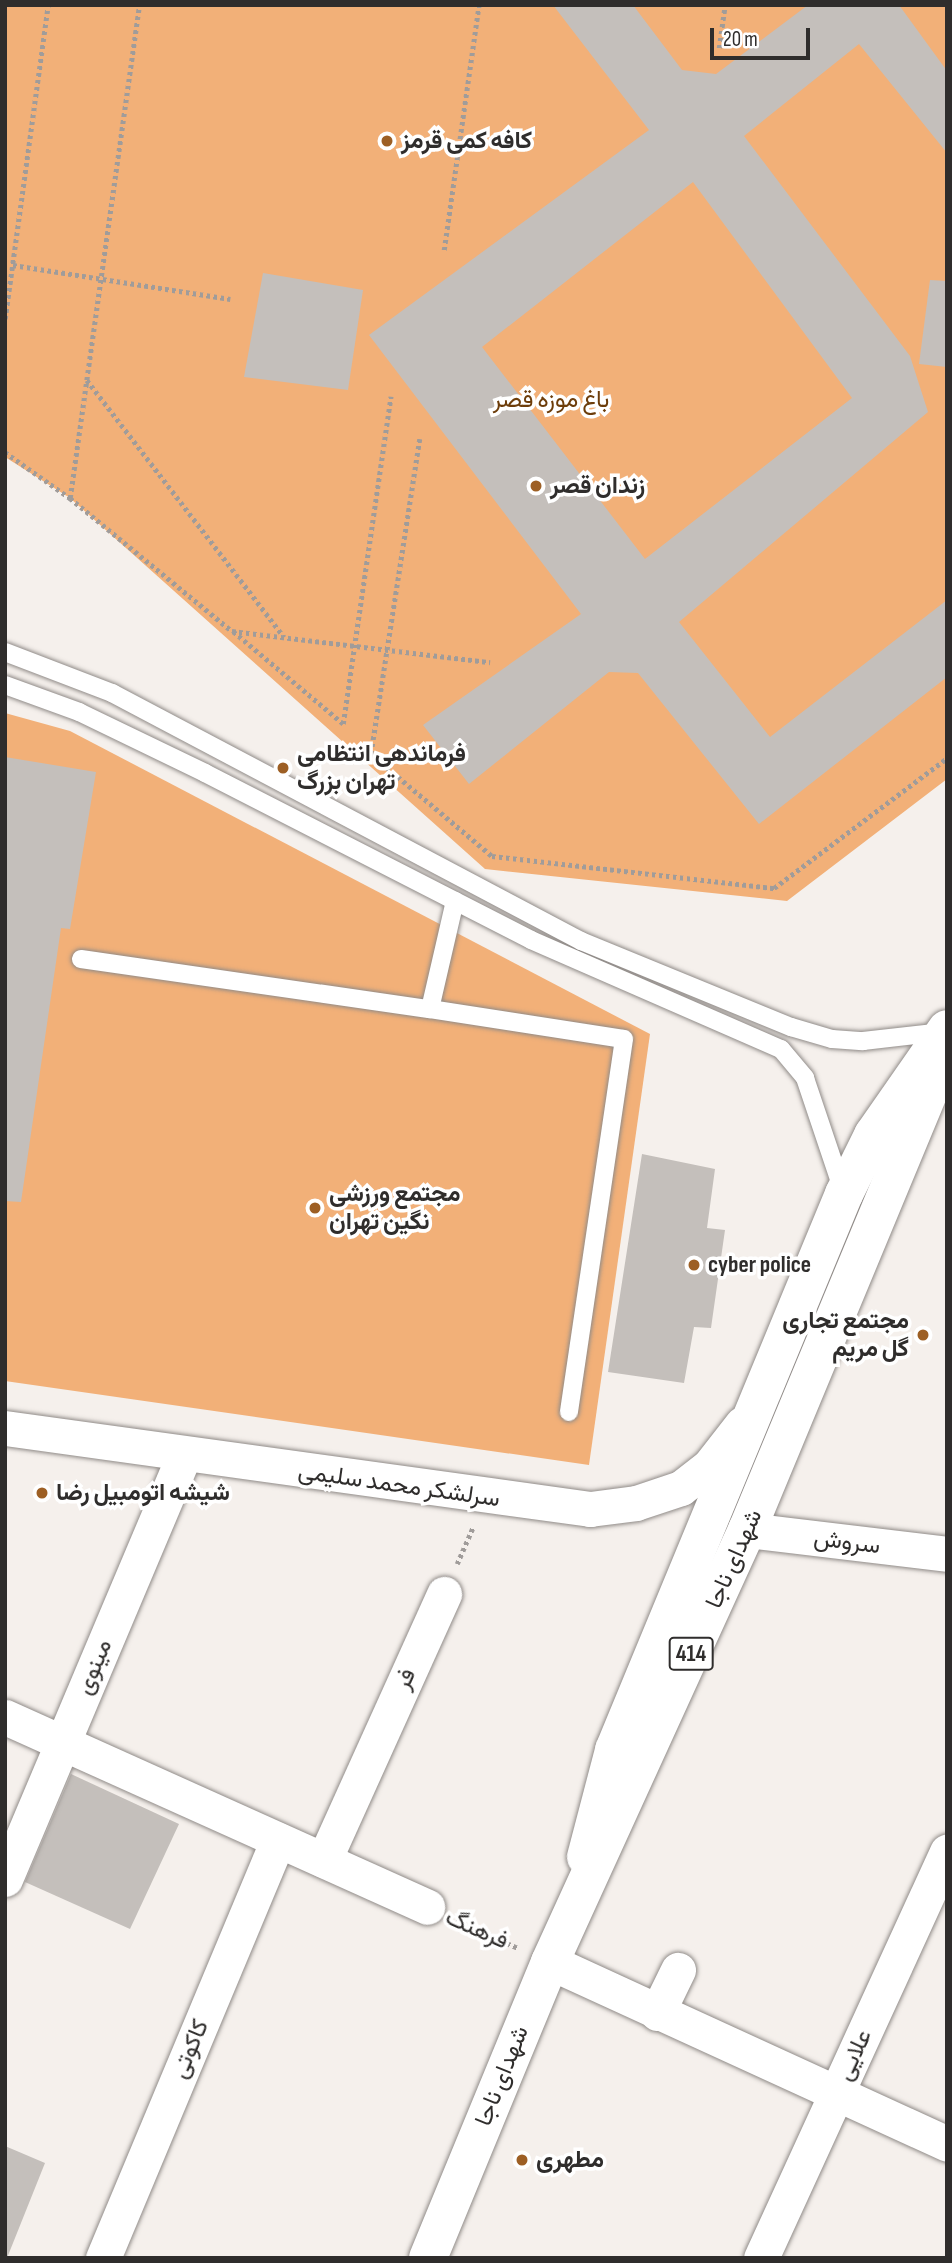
<!DOCTYPE html>
<meta charset="utf-8">
<style>
body{margin:0}
#map{position:relative;width:952px;height:2263px;overflow:hidden;background:#f5f0ec;font-family:"Sofia Sans Condensed",Vazirmatn,sans-serif}
div>[style]{position:absolute}
[style*='--x']{left:calc(var(--x)*1px);top:calc(var(--y)*1px);width:calc(var(--w)*1px);rotate:calc(var(--a)*1deg)}
.green>*{inset:0;background:#f2b078}
.building>*{inset:0;background:#c4bfbb}
.path>*{height:4.5px;margin-top:-2.25px;transform-origin:0;background:repeating-linear-gradient(90deg,#a09c9a 0 3.5px,transparent 0 7px)}
.roads{filter:drop-shadow(0 0 2px #908b88) drop-shadow(0 0 2px #908b88)}
.lane>*{height:18px;margin:-9px;padding:0 9px;transform-origin:9px;border-radius:9px;background:#fff}
.street>*{height:35px;margin:-17.5px;padding:0 17.5px;transform-origin:17.5px;border-radius:17.5px;background:#fff}
.secondary>*{height:38px;margin:-19px;padding:0 19px;transform-origin:19px;border-radius:19px;background:#fff}
.primary>*{height:38px;margin:-19px;padding:0 19px;transform-origin:19px;border-radius:19px;background:#fff}
.dots>*{width:19px;height:19px;translate:-50% -50%;box-sizing:border-box;border:4px solid #fff;border-radius:50%}
span{translate:-50% -50%;white-space:nowrap;text-align:center;line-height:1.15;-webkit-text-stroke:7px #fff;paint-order:stroke}
.shield-label span{padding:2px 5px;background:#fff;border:2px solid;border-radius:5px;-webkit-text-stroke-width:0}
.shield-label{font-size:23px;color:#2f2d2c;font-weight:700}
.poi-label{font-size:24px;color:#2f2d2c;font-weight:700}
.left{translate:0 -50%;text-align:left}
.right{translate:-100% -50%;text-align:right}
.park-label{font-size:24px;color:#6d3d0a}
.street-label{font-size:24px;color:#2f2d2c}
.frame{position:absolute;inset:0;border:7px solid #2f2d2c;pointer-events:none}
.scale{position:absolute;left:710px;top:28px;width:100px;height:32px;box-sizing:border-box;border:4px solid #2f2d2c;border-top:0;padding-left:9px;font-size:21px;line-height:24px;white-space:nowrap;color:#2f2d2c;-webkit-text-stroke:5px #fff;paint-order:stroke}
</style>
<div id="map">
<div class="green">
<div style="clip-path:polygon(5px 5px,947px 5px,947px 779px,787px 901px,485px 869px,70px 498px,5px 457px)"></div>
<div style="clip-path:polygon(5px 713px,70px 731px,650px 1034px,589px 1465px,5px 1381px)"></div>
</div>
<div class="building">
<div style="clip-path:polygon(evenodd,553px 5px,633px 5px,682px 70px,716px 74px,808px 5px,899px 5px,947px 71px,947px 153px,859px 44px,744px 136px,910px 356px,928px 412px,679px 622px,770px 737px,947px 600px,947px 677px,759px 824px,638px 673px,609px 672px,469px 784px,423px 725px,581px 614px,369px 335px,649px 130px,553px 5px,693px 182px,852px 398px,645px 559px,482px 347px,693px 182px)"></div>
<div style="clip-path:polygon(263px 273px,363px 290px,348px 390px,244px 377px)"></div>
<div style="clip-path:polygon(930px 280px,947px 281px,947px 367px,919px 364px)"></div>
<div style="clip-path:polygon(5px 757px,96px 772px,70px 929px,61px 928px,21px 1202px,5px 1201px)"></div>
<div style="clip-path:polygon(642px 1154px,715px 1169px,707px 1228px,725px 1230px,711px 1328px,694px 1327px,684px 1383px,608px 1372px)"></div>
<div style="clip-path:polygon(71px 1774px,179px 1824px,130px 1929px,25px 1882px)"></div>
<div style="clip-path:polygon(5px 2146px,45px 2163px,7px 2258px,5px 2258px)"></div>
</div>
<div class="path">
<div style="--x:719;--y:48;--w:43;--a:-82.1"></div>
<div style="--x:444;--y:250;--w:247;--a:-81.9"></div>
<div style="--x:13;--y:265;--w:220;--a:8.9"></div>
<div style="--x:5;--y:319;--w:317;--a:-82.2"></div>
<div style="--x:87;--y:380;--w:324;--a:52.5"></div>
<div style="--x:420;--y:439;--w:319;--a:98.8"></div>
<div style="--x:371;--y:754;--w:158;--a:40.1"></div>
<div style="--x:492;--y:856;--w:284;--a:6.5"></div>
<div style="--x:774;--y:888;--w:216;--a:-36.9"></div>
<div style="--x:5;--y:452;--w:80;--a:35.3"></div>
<div style="--x:70;--y:498;--w:210;--a:39.4"></div>
<div style="--x:70;--y:498;--w:498;--a:-82"></div>
<div style="--x:343;--y:724;--w:145;--a:-140"></div>
<div style="--x:232;--y:631;--w:260;--a:6.9"></div>
<div style="--x:343;--y:724;--w:331;--a:-81.7"></div>
<div style="--x:457;--y:1564;--w:40;--a:-66.6"></div>
<div style="--x:456;--y:1920;--w:68;--a:24.3"></div>
</div>
<div class="roads">
<div class="lane">
<div style="--x:5;--y:652;--w:115;--a:21"></div>
<div style="--x:112;--y:693;--w:531;--a:27.87"></div>
<div style="--x:581;--y:941;--w:227;--a:22.3"></div>
<div style="--x:791;--y:1027;--w:43;--a:16.3"></div>
<div style="--x:832;--y:1039;--w:31;--a:4"></div>
<div style="--x:863;--y:1041;--w:80;--a:-6.5"></div>
<div style="--x:5;--y:685;--w:79;--a:20"></div>
<div style="--x:79;--y:712;--w:140;--a:25.8"></div>
<div style="--x:205;--y:773;--w:366;--a:27.1"></div>
<div style="--x:531;--y:940;--w:273;--a:23.6"></div>
<div style="--x:781;--y:1049;--w:38;--a:50"></div>
<div style="--x:805;--y:1078;--w:119;--a:71.4"></div>
<div style="--x:81;--y:959;--w:353;--a:8.2"></div>
<div style="--x:430;--y:1009;--w:111;--a:-77"></div>
<div style="--x:430;--y:1009;--w:196;--a:8.8"></div>
<div style="--x:624;--y:1039;--w:377;--a:98.4"></div>
</div>
<div class="street">
<div style="--x:5;--y:1428;--w:591;--a:7.88"></div>
<div style="--x:590;--y:1509;--w:46;--a:-7.4"></div>
<div style="--x:636;--y:1503;--w:47;--a:-18.4"></div>
<div style="--x:681;--y:1488;--w:37;--a:-38"></div>
<div style="--x:710;--y:1465;--w:52;--a:-52"></div>
<div style="--x:747;--y:1530;--w:201;--a:6.8"></div>
<div style="--x:5;--y:1717;--w:463;--a:24.2"></div>
<div style="--x:324;--y:1860;--w:292;--a:-65.7"></div>
<div style="--x:5;--y:1879;--w:460;--a:-67.1"></div>
<div style="--x:550;--y:1962;--w:437;--a:24.6"></div>
<div style="--x:657;--y:2013;--w:48;--a:-64"></div>
<div style="--x:103;--y:2258;--w:453;--a:-67.3"></div>
<div style="--x:761;--y:2258;--w:447;--a:-65.4"></div>
</div>
<div class="secondary">
<div style="--x:586;--y:1857;--w:111;--a:-75.3"></div>
<div style="--x:614;--y:1750;--w:602;--a:-67.53"></div>
<div style="--x:844;--y:1194;--w:66;--a:-63.8"></div>
<div style="--x:873;--y:1135;--w:129;--a:-55.1"></div>
</div>
<div class="primary">
<div style="--x:428;--y:2258;--w:320;--a:-67.6"></div>
<div style="--x:550;--y:1962;--w:475;--a:-65.5"></div>
<div style="--x:747;--y:1530;--w:522;--a:-67.46"></div>
</div>
</div>
<div class="dots">
<div style="left:387px;top:141px;background:#9d5f24"></div>
<div style="left:536px;top:486px;background:#9d5f24"></div>
<div style="left:283px;top:768px;background:#9d5f24"></div>
<div style="left:315px;top:1208px;background:#9d5f24"></div>
<div style="left:694px;top:1265px;background:#9d5f24"></div>
<div style="left:923px;top:1335px;background:#9d5f24"></div>
<div style="left:42px;top:1493px;background:#9d5f24"></div>
<div style="left:522px;top:2160px;background:#9d5f24"></div>
</div>
<div class="shield-label">
<span style="left:691px;top:1654px">414</span>
</div>
<div class="poi-label">
<span class="left" style="left:401px;top:141px">کافه کمی قرمز</span>
<span class="left" style="left:550px;top:486px">زندان قصر</span>
<span class="left" style="left:297px;top:768px">فرماندهی انتظامی<br>تهران بزرگ</span>
<span class="left" style="left:329px;top:1208px">مجتمع ورزشی<br>نگین تهران</span>
<span class="left" style="left:708px;top:1265px">cyber police</span>
<span class="right" style="left:909px;top:1335px">مجتمع تجاری<br>گل مریم</span>
<span class="left" style="left:56px;top:1493px">شیشه اتومبیل رضا</span>
<span class="left" style="left:536px;top:2160px">مطهری</span>
</div>
<div class="park-label">
<span style="left:551px;top:400px">باغ موزه قصر</span>
</div>
<div class="street-label">
<span style="left:399px;top:1485px;rotate:8deg">سرلشکر محمد سلیمی</span>
<span style="left:847px;top:1542px;rotate:7deg">سروش</span>
<span style="left:734px;top:1559px;rotate:-66deg">شهدای ناجا</span>
<span style="left:94px;top:1667px;rotate:-67deg">مینوی</span>
<span style="left:405px;top:1679px;rotate:-66deg">فر</span>
<span style="left:477px;top:1929px;rotate:24deg">فرهنگ</span>
<span style="left:190px;top:2049px;rotate:-67deg">کاکوتی</span>
<span style="left:854px;top:2055px;rotate:-65deg">علایی</span>
<span style="left:502px;top:2076px;rotate:-68deg">شهدای ناجا</span>
</div>
<div class="frame"></div>
<div class="scale">20 m</div>
</div>
